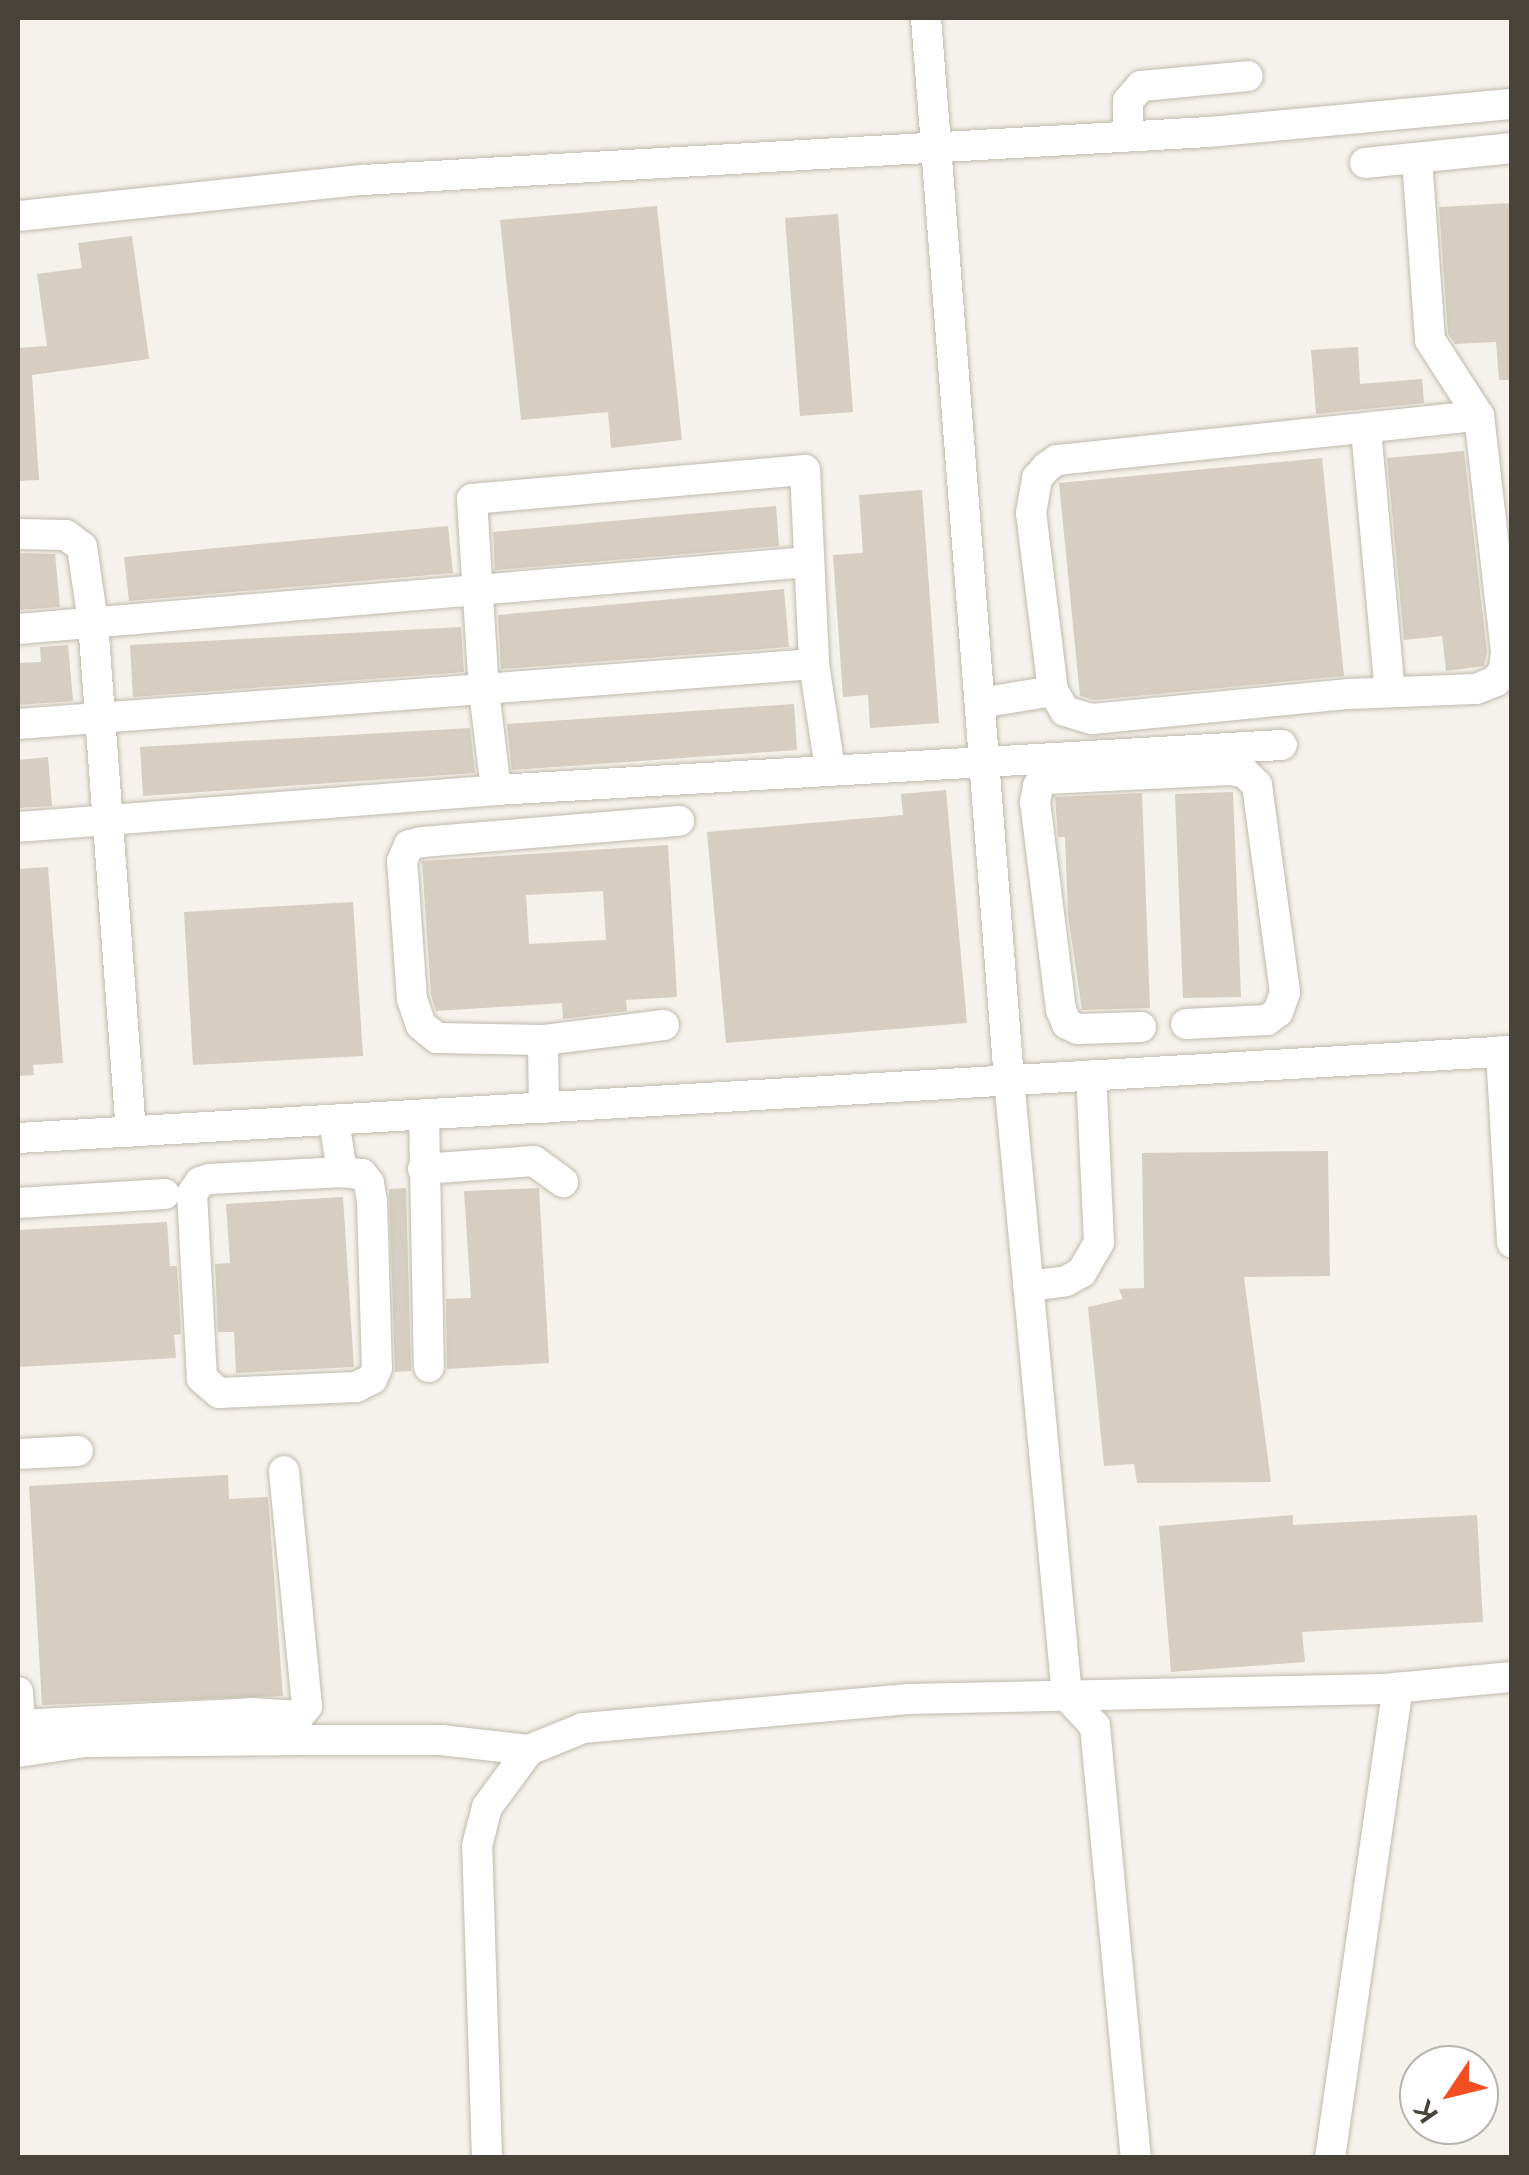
<!DOCTYPE html>
<style>
body{margin:0}
#map{position:relative;width:1529px;height:2175px;overflow:hidden;background:#f4f2ea;font-family:Helvetica,sans-serif}
div>[style]{position:absolute}
[style*='--x']{left:calc(var(--x)*1px);top:calc(var(--y)*1px);width:calc(var(--w)*1px);rotate:calc(var(--a)*1deg)}
.building>*{inset:0;background:#d6cec0}
.roads{filter:drop-shadow(0 0 2px #c0baad) drop-shadow(0 0 2px #c0baad)}
.minor>*{height:30px;margin:-15px;padding:0 15px;transform-origin:15px;border-radius:15px;background:#fff}
span{translate:-50% -50%;white-space:nowrap;text-align:center;line-height:1.15;-webkit-text-stroke:10px #fff;paint-order:stroke}
.frame{position:absolute;inset:0;border:20px solid #484338;pointer-events:none}
.north{position:absolute;left:1399px;top:2045px;width:100px;height:100px;box-sizing:border-box;background:#fff;border:2px solid #b6b4af;border-radius:50%;rotate:235deg;font-size:28px;font-weight:700;line-height:40px;text-align:center;color:#484338}
.north::after{content:'';display:block;margin:auto;width:35px;height:45px;background:#f25023;clip-path:polygon(50% 0,100% 100%,50% 72%,0 100%)}
</style>
<div id="map">
<div class="building">
<div style="clip-path:polygon(1512px 203px,1512px 380px,1499px 380px,1496px 342px,1455px 344px,1448px 334px,1439px 207px)"></div>
<div style="clip-path:polygon(657px 206px,682px 440px,611px 448px,608px 412px,521px 420px,500px 220px)"></div>
<div style="clip-path:polygon(838px 214px,853px 412px,800px 416px,785px 218px)"></div>
<div style="clip-path:polygon(132px 236px,149px 359px,32px 375px,39px 480px,18px 481px,18px 348px,47px 346px,37px 274px,82px 268px,78px 243px)"></div>
<div style="clip-path:polygon(1358px 347px,1360px 384px,1422px 379px,1424px 403px,1316px 414px,1311px 350px)"></div>
<div style="clip-path:polygon(1464px 451px,1487px 652px,1484px 666px,1446px 671px,1442px 636px,1404px 640px,1387px 458px)"></div>
<div style="clip-path:polygon(1322px 458px,1344px 676px,1094px 700px,1080px 696px,1059px 483px)"></div>
<div style="clip-path:polygon(922px 490px,939px 723px,870px 728px,868px 695px,843px 697px,833px 555px,863px 553px,859px 495px)"></div>
<div style="clip-path:polygon(776px 506px,779px 546px,495px 570px,493px 532px)"></div>
<div style="clip-path:polygon(448px 526px,453px 573px,129px 601px,124px 557px)"></div>
<div style="clip-path:polygon(18px 553px,55px 554px,60px 607px,18px 610px)"></div>
<div style="clip-path:polygon(784px 589px,789px 647px,501px 669px,498px 615px)"></div>
<div style="clip-path:polygon(461px 627px,464px 672px,133px 697px,130px 645px)"></div>
<div style="clip-path:polygon(68px 645px,73px 701px,18px 705px,18px 663px,41px 662px,40px 647px)"></div>
<div style="clip-path:polygon(794px 704px,797px 750px,512px 770px,507px 724px)"></div>
<div style="clip-path:polygon(470px 728px,475px 773px,143px 796px,140px 747px)"></div>
<div style="clip-path:polygon(48px 757px,52px 806px,18px 808px,18px 760px)"></div>
<div style="clip-path:polygon(946px 790px,967px 1023px,726px 1043px,707px 832px,903px 815px,901px 794px)"></div>
<div style="clip-path:polygon(1233px 792px,1241px 997px,1183px 998px,1175px 794px)"></div>
<div style="clip-path:polygon(1142px 793px,1150px 1008px,1082px 1010px,1068px 915px,1065px 837px,1058px 837px,1055px 797px)"></div>
<div style="clip-path:polygon(evenodd,668px 845px,677px 997px,626px 1000px,627px 1011px,563px 1019px,562px 1003px,436px 1011px,431px 995px,422px 861px,668px 845px,603px 891px,606px 940px,529px 944px,526px 895px,603px 891px)"></div>
<div style="clip-path:polygon(48px 867px,63px 1063px,33px 1065px,34px 1075px,18px 1076px,18px 869px)"></div>
<div style="clip-path:polygon(353px 902px,363px 1056px,193px 1065px,184px 912px)"></div>
<div style="clip-path:polygon(1328px 1151px,1330px 1276px,1244px 1277px,1271px 1482px,1137px 1483px,1134px 1464px,1104px 1466px,1088px 1307px,1123px 1299px,1119px 1289px,1144px 1288px,1142px 1153px)"></div>
<div style="clip-path:polygon(406px 1188px,411px 1371px,395px 1372px,389px 1189px)"></div>
<div style="clip-path:polygon(539px 1188px,549px 1363px,447px 1369px,446px 1299px,471px 1298px,464px 1191px)"></div>
<div style="clip-path:polygon(343px 1197px,354px 1367px,236px 1373px,234px 1332px,218px 1332px,215px 1264px,230px 1263px,226px 1204px)"></div>
<div style="clip-path:polygon(167px 1222px,170px 1266px,177px 1266px,181px 1334px,174px 1335px,176px 1358px,18px 1367px,18px 1230px)"></div>
<div style="clip-path:polygon(228px 1475px,229px 1499px,268px 1497px,283px 1696px,42px 1705px,29px 1486px)"></div>
<div style="clip-path:polygon(1293px 1515px,1293px 1525px,1477px 1515px,1483px 1622px,1302px 1632px,1305px 1662px,1171px 1672px,1159px 1526px)"></div>
</div>
<div class="roads">
<div class="minor">
<div style="--x:926;--y:18;--w:1065;--a:85.53"></div>
<div style="--x:1009;--y:1080;--w:619;--a:84.62"></div>
<div style="--x:1067;--y:1696;--w:41;--a:47"></div>
<div style="--x:1095;--y:1726;--w:434;--a:84.6"></div>
<div style="--x:1128;--y:135;--w:34;--a:-90"></div>
<div style="--x:1128;--y:101;--w:20;--a:-49"></div>
<div style="--x:1141;--y:86;--w:107;--a:-5.3"></div>
<div style="--x:1365;--y:163;--w:148;--a:-5.8"></div>
<div style="--x:18;--y:216;--w:347;--a:-6"></div>
<div style="--x:363;--y:180;--w:847;--a:-3.25"></div>
<div style="--x:1209;--y:132;--w:304;--a:-5.3"></div>
<div style="--x:1366;--y:430;--w:263;--a:84.8"></div>
<div style="--x:18;--y:534;--w:48;--a:1.2"></div>
<div style="--x:66;--y:535;--w:20;--a:37"></div>
<div style="--x:82;--y:547;--w:76;--a:81.7"></div>
<div style="--x:93;--y:622;--w:511;--a:85.74"></div>
<div style="--x:18;--y:629;--w:793;--a:-4.85"></div>
<div style="--x:1053;--y:691;--w:179;--a:-97"></div>
<div style="--x:1031;--y:513;--w:36;--a:-80"></div>
<div style="--x:1037;--y:478;--w:15;--a:-48"></div>
<div style="--x:1047;--y:467;--w:12;--a:-35"></div>
<div style="--x:1057;--y:460;--w:424;--a:-6"></div>
<div style="--x:980;--y:703;--w:74;--a:-9.3"></div>
<div style="--x:1053;--y:691;--w:23;--a:59"></div>
<div style="--x:1065;--y:711;--w:28;--a:17"></div>
<div style="--x:1092;--y:719;--w:258;--a:-5.6"></div>
<div style="--x:1349;--y:694;--w:127;--a:-2.3"></div>
<div style="--x:1476;--y:689;--w:22;--a:-22"></div>
<div style="--x:1496;--y:681;--w:14;--a:-56"></div>
<div style="--x:1504;--y:669;--w:17;--a:-83"></div>
<div style="--x:1506;--y:652;--w:238;--a:-96.5"></div>
<div style="--x:1479;--y:416;--w:90;--a:-122.8"></div>
<div style="--x:1430;--y:340;--w:181;--a:-94.1"></div>
<div style="--x:18;--y:724;--w:798;--a:-4.31"></div>
<div style="--x:496;--y:790;--w:100;--a:-96.9"></div>
<div style="--x:484;--y:691;--w:192;--a:-93.6"></div>
<div style="--x:472;--y:499;--w:334;--a:-5"></div>
<div style="--x:805;--y:470;--w:194;--a:87.3"></div>
<div style="--x:814;--y:664;--w:106;--a:81.3"></div>
<div style="--x:18;--y:827;--w:479;--a:-4.4"></div>
<div style="--x:496;--y:790;--w:787;--a:-3.28"></div>
<div style="--x:664;--y:1025;--w:122;--a:172.9"></div>
<div style="--x:543;--y:1040;--w:106;--a:-178.9"></div>
<div style="--x:437;--y:1038;--w:21;--a:-141"></div>
<div style="--x:421;--y:1025;--w:28;--a:-109"></div>
<div style="--x:412;--y:999;--w:138;--a:-94.1"></div>
<div style="--x:402;--y:861;--w:17;--a:-66"></div>
<div style="--x:409;--y:845;--w:13;--a:-13"></div>
<div style="--x:422;--y:842;--w:258;--a:-4.7"></div>
<div style="--x:1141;--y:1027;--w:63;--a:178.2"></div>
<div style="--x:1078;--y:1029;--w:12;--a:-156"></div>
<div style="--x:1067;--y:1024;--w:15;--a:-113"></div>
<div style="--x:1061;--y:1010;--w:210;--a:-97.1"></div>
<div style="--x:1035;--y:802;--w:16;--a:-79"></div>
<div style="--x:1038;--y:786;--w:11;--a:-41"></div>
<div style="--x:1046;--y:779;--w:184;--a:-2.8"></div>
<div style="--x:1230;--y:770;--w:15;--a:11"></div>
<div style="--x:1245;--y:773;--w:17;--a:45"></div>
<div style="--x:1257;--y:785;--w:209;--a:82.3"></div>
<div style="--x:1285;--y:992;--w:21;--a:109"></div>
<div style="--x:1278;--y:1012;--w:14;--a:144"></div>
<div style="--x:1267;--y:1020;--w:81;--a:177.2"></div>
<div style="--x:543;--y:1040;--w:68;--a:89.2"></div>
<div style="--x:1501;--y:1051;--w:192;--a:86.7"></div>
<div style="--x:424;--y:1115;--w:252;--a:88.9"></div>
<div style="--x:334;--y:1120;--w:53;--a:81.3"></div>
<div style="--x:342;--y:1172;--w:20;--a:6"></div>
<div style="--x:362;--y:1174;--w:11;--a:52"></div>
<div style="--x:369;--y:1183;--w:19;--a:81"></div>
<div style="--x:372;--y:1202;--w:166;--a:88.3"></div>
<div style="--x:377;--y:1368;--w:12;--a:114"></div>
<div style="--x:372;--y:1379;--w:18;--a:153"></div>
<div style="--x:356;--y:1387;--w:137;--a:177.5"></div>
<div style="--x:219;--y:1393;--w:23;--a:-139"></div>
<div style="--x:202;--y:1378;--w:184;--a:-93.1"></div>
<div style="--x:192;--y:1194;--w:14;--a:-56"></div>
<div style="--x:200;--y:1182;--w:9;--a:-18"></div>
<div style="--x:209;--y:1179;--w:133;--a:-3"></div>
<div style="--x:18;--y:1138;--w:1497;--a:-3.33"></div>
<div style="--x:423;--y:1169;--w:111;--a:-4.1"></div>
<div style="--x:534;--y:1161;--w:36;--a:36"></div>
<div style="--x:18;--y:1203;--w:147;--a:-3.5"></div>
<div style="--x:1028;--y:1286;--w:38;--a:-7"></div>
<div style="--x:1066;--y:1281;--w:18;--a:-29"></div>
<div style="--x:1082;--y:1272;--w:34;--a:-60"></div>
<div style="--x:1099;--y:1242;--w:167;--a:-92.7"></div>
<div style="--x:18;--y:1454;--w:60;--a:-2.9"></div>
<div style="--x:18;--y:1692;--w:32;--a:86"></div>
<div style="--x:18;--y:1725;--w:234;--a:-2.9"></div>
<div style="--x:252;--y:1713;--w:47;--a:3.7"></div>
<div style="--x:299;--y:1716;--w:13;--a:-51"></div>
<div style="--x:307;--y:1706;--w:236;--a:-95.6"></div>
<div style="--x:18;--y:1752;--w:68;--a:-8.5"></div>
<div style="--x:85;--y:1742;--w:218;--a:-0.5"></div>
<div style="--x:303;--y:1740;--w:138;--a:0"></div>
<div style="--x:441;--y:1740;--w:89;--a:6.5"></div>
<div style="--x:487;--y:2158;--w:312;--a:-91.8"></div>
<div style="--x:477;--y:1846;--w:40;--a:-75.6"></div>
<div style="--x:487;--y:1807;--w:71;--a:-53.6"></div>
<div style="--x:529;--y:1750;--w:58;--a:-22.2"></div>
<div style="--x:583;--y:1728;--w:326;--a:-5.1"></div>
<div style="--x:908;--y:1699;--w:476;--a:-1.2"></div>
<div style="--x:1384;--y:1689;--w:129;--a:-5.4"></div>
<div style="--x:1330;--y:2158;--w:475;--a:-81.8"></div>
</div>
</div>
<div class="frame"></div>
<div class="north">K</div>
</div>
